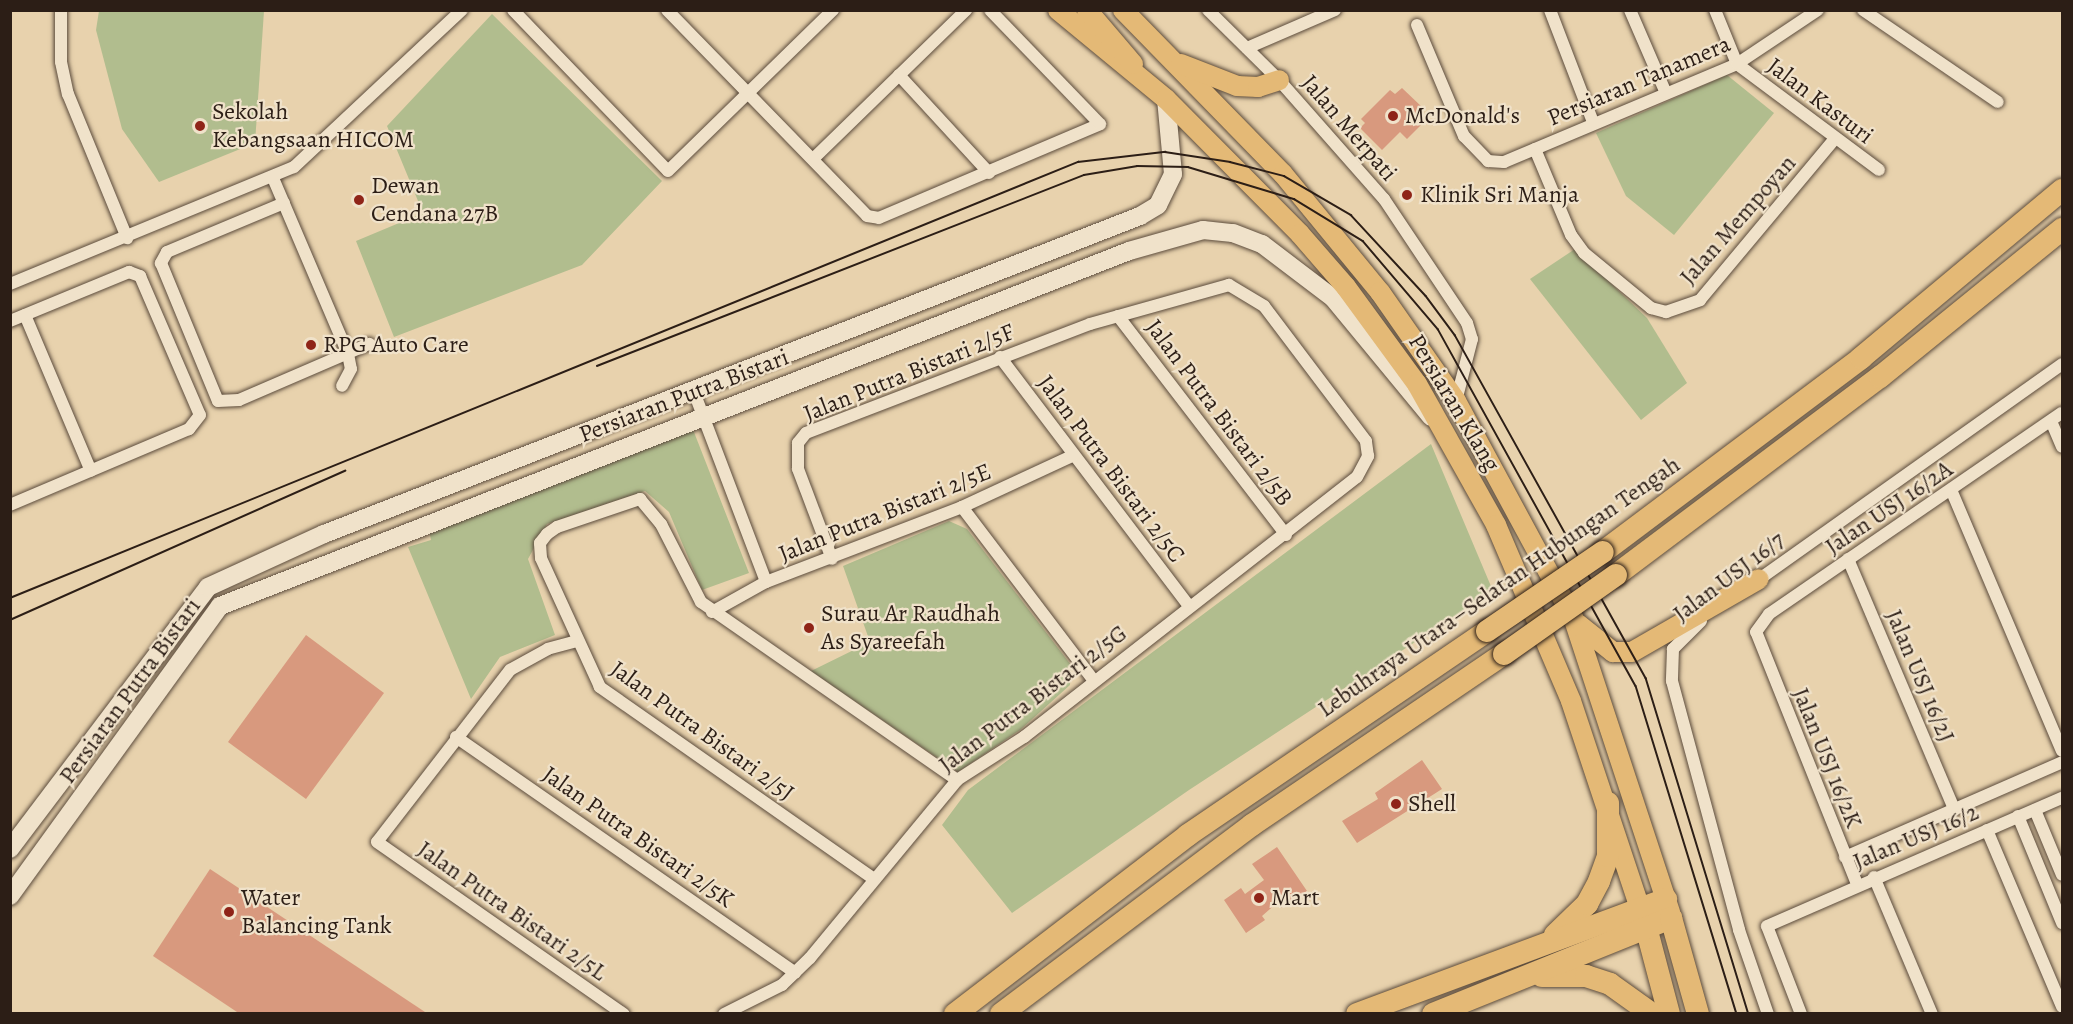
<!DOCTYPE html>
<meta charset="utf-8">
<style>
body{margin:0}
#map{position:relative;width:2073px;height:1024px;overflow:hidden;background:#e8d2ad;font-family:Alegreya,serif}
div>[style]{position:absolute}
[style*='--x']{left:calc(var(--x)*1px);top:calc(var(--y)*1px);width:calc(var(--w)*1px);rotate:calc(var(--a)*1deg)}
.green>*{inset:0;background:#b1bd8e}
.building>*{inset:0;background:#d8997e}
.roads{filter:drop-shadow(0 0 2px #5b4b3c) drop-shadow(0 0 2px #5b4b3c)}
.street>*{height:12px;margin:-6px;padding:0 6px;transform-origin:6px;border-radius:6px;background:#f0e2ca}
.secondary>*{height:18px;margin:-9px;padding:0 9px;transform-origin:9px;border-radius:9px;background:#f0e2ca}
.primary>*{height:20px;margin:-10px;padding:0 10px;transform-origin:10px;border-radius:10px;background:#e4b976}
.highway>*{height:22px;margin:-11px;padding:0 11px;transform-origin:11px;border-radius:11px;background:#e4b976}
.tram>*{height:1.5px;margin:-0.75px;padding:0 0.75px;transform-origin:0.75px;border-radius:0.75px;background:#2c1e16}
.bridges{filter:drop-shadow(0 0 2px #2c1e16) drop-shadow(0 0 2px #2c1e16)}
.highway-bridge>*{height:22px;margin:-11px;padding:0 11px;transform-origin:11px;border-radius:11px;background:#e4b976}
.dots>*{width:16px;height:16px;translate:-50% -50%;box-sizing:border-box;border:3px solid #f0e2ca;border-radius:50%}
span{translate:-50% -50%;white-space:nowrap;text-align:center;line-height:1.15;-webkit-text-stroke:4.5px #f0e2ca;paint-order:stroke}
.street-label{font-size:24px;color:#2c1e16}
.poi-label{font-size:24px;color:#2c1e16}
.left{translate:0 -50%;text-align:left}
.frame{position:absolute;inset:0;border:12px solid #2c1e16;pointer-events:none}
</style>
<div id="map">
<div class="green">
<div style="clip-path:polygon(99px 11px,264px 11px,255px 143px,159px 182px,122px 129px,96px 30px)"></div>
<div style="clip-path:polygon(492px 14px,662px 181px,582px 265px,394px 337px,356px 241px,423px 213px,387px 126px)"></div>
<div style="clip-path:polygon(1727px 75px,1774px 113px,1674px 235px,1626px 196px,1596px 133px)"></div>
<div style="clip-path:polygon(1575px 249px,1647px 318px,1687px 383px,1641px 420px,1530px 279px)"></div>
<div style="clip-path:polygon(692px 427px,749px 573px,702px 590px,669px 512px,645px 491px,547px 524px,528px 559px,555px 635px,500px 657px,471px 699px,408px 547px,431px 540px,429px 530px)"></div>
<div style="clip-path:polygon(1431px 444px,1493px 591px,1189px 790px,1012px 913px,942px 825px,968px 790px)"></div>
<div style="clip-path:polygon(949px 521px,967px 529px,1071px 665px,1070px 685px,1020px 730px,958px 772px,811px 671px,870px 642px,843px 566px)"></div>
</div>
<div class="building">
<div style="clip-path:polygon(1402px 88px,1422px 107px,1418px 112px,1426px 120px,1407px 139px,1400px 132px,1382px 150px,1360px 128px,1365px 123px,1361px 119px,1390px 90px,1395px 94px)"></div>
<div style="clip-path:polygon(306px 635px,384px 693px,306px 799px,228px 742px)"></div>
<div style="clip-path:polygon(1422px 760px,1442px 789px,1357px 843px,1342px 821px,1378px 799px,1375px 793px)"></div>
<div style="clip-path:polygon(1277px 847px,1307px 891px,1281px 908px,1277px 903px,1262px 916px,1265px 920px,1246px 933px,1224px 900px,1241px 888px,1245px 894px,1264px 880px,1252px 864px)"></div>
<div style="clip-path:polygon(210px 869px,428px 1014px,240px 1014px,153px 956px)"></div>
</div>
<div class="roads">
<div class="street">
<div style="--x:61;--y:10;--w:52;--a:90"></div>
<div style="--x:61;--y:62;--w:33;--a:78"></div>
<div style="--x:68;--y:94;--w:156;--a:67.7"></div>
<div style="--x:513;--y:10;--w:223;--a:46.1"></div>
<div style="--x:668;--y:171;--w:231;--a:-44.3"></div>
<div style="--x:667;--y:10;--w:287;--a:45.8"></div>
<div style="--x:867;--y:216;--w:12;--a:9"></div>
<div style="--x:879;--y:218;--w:240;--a:-23"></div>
<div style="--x:1100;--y:124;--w:158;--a:-134"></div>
<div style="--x:1208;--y:10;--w:100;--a:44.6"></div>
<div style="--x:1279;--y:80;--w:159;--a:48.6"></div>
<div style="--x:1384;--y:199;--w:149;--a:56.2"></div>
<div style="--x:1467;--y:323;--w:17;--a:73"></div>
<div style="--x:1472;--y:339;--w:64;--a:104.5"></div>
<div style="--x:1550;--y:10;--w:120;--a:69"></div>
<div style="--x:1630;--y:10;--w:90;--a:66.6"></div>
<div style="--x:1715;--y:10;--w:58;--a:67.8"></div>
<div style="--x:1737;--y:64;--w:177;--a:36.7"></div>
<div style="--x:1863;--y:10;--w:163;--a:34.3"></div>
<div style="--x:1417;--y:25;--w:121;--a:67.1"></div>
<div style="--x:1464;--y:136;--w:35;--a:46"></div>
<div style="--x:1488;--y:161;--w:16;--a:4"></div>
<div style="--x:1504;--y:162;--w:253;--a:-22.8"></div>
<div style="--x:1737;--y:64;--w:97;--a:-33.7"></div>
<div style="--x:1247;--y:48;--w:96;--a:-23.4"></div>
<div style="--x:899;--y:75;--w:133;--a:47.4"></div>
<div style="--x:1535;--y:149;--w:93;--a:67.3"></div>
<div style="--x:1571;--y:235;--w:22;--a:54"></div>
<div style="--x:1584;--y:253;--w:87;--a:39.4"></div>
<div style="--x:1651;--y:308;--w:16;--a:15"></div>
<div style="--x:1666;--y:312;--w:36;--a:-19"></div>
<div style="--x:1700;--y:300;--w:209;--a:-50.1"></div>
<div style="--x:813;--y:159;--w:214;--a:-44.2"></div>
<div style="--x:273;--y:178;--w:191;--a:66.9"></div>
<div style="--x:348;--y:354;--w:15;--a:79"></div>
<div style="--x:351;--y:369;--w:19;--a:118"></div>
<div style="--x:284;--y:203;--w:127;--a:157.3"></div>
<div style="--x:167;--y:252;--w:13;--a:119"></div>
<div style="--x:161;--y:263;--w:149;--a:67.6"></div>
<div style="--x:218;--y:401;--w:21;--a:-3"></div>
<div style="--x:239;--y:400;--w:142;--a:-23.3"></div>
<div style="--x:10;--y:284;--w:307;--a:-22.4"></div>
<div style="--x:294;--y:167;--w:230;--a:-43.1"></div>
<div style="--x:25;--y:315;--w:169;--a:67.1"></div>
<div style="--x:1118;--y:316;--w:276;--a:52.5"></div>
<div style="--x:10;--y:321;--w:129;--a:-22.4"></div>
<div style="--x:129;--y:272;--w:12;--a:20"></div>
<div style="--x:140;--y:276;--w:151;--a:66.7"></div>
<div style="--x:200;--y:415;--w:18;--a:128"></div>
<div style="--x:189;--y:429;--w:194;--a:157"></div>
<div style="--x:1000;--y:357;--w:313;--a:52.8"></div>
<div style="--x:694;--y:392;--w:203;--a:69.2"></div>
<div style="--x:2051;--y:421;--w:28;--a:67"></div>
<div style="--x:1952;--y:492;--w:281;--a:67"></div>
<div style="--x:962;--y:507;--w:218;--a:52.8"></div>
<div style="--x:1848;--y:559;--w:272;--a:67"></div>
<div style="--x:1754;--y:583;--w:378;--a:-35.4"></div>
<div style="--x:712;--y:612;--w:62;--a:-29.1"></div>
<div style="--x:766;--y:582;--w:210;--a:-20.9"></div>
<div style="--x:962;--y:507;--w:123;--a:-24.9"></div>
<div style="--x:1701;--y:621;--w:40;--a:135"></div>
<div style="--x:1673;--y:649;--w:32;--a:92"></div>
<div style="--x:1672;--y:681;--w:258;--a:74.9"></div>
<div style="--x:1739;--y:930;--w:89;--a:71"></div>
<div style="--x:577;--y:641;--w:30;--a:165"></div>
<div style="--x:548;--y:649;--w:43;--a:151.1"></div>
<div style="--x:510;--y:670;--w:217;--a:127.7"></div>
<div style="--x:377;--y:842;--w:301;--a:34.9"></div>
<div style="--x:456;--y:737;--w:413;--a:34.8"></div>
<div style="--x:2035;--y:810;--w:70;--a:67.4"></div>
<div style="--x:2018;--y:816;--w:116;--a:67.6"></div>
<div style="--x:1987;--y:830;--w:192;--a:67"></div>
<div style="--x:1845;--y:857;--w:237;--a:-23.6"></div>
<div style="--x:1874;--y:877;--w:149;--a:67.1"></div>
<div style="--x:874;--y:879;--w:335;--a:-145"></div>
<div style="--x:600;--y:687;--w:142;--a:-114.6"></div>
<div style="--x:541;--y:558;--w:15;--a:-94"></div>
<div style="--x:540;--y:543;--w:11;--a:-52"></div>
<div style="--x:547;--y:534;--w:12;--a:-35"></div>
<div style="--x:557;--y:527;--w:88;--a:-18.6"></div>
<div style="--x:640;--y:499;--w:33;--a:50"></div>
<div style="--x:661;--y:524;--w:88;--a:62.9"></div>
<div style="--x:701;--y:602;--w:312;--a:34.8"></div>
<div style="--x:1857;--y:884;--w:271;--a:-111.8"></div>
<div style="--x:1756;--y:632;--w:22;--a:-54"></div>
<div style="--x:1769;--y:614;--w:355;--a:-34.5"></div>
<div style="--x:724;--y:1014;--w:65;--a:-26.6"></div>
<div style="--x:782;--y:985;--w:39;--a:-44"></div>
<div style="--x:810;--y:958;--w:231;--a:-50.4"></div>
<div style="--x:957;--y:780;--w:80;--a:-32.7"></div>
<div style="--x:1024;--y:737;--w:422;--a:-38"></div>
<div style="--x:1357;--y:477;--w:24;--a:-62"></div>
<div style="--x:1368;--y:456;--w:15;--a:-98"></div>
<div style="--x:1366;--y:441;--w:169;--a:-127.1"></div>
<div style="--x:1264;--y:306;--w:41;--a:-149"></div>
<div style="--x:1229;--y:285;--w:144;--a:164.3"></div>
<div style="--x:1090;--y:324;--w:304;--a:159"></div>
<div style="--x:806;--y:433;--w:13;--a:129"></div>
<div style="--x:798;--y:443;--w:26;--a:90"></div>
<div style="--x:798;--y:469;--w:96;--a:69.3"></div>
<div style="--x:1801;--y:1014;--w:94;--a:-111.1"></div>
<div style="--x:1767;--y:926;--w:322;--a:-23.5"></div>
</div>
<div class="secondary">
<div style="--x:10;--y:849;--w:328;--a:-52.9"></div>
<div style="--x:208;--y:587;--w:128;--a:-24.6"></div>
<div style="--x:324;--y:534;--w:876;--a:-21.29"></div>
<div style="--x:1140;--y:216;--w:21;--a:-31"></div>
<div style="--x:1158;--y:205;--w:34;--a:-64"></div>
<div style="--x:1173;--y:174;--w:75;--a:-95.3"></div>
<div style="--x:10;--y:896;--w:358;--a:-54.1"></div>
<div style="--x:220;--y:606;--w:976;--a:-21.33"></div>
<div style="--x:1129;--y:251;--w:77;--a:-15.8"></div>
<div style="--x:1203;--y:230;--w:30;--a:6"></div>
<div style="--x:1233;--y:233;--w:31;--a:21"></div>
<div style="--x:1262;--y:244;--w:89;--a:37.3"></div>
<div style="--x:1333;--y:298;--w:154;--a:50.5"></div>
</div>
<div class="primary">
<div style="--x:1058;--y:10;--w:140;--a:39.5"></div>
<div style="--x:1166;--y:99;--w:190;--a:45.2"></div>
<div style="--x:1300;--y:234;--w:70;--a:49"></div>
<div style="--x:1346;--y:287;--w:120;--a:53.8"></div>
<div style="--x:1417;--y:384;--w:162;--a:60.7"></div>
<div style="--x:1496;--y:525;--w:191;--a:66.9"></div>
<div style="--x:1571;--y:701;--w:232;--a:71.6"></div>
<div style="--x:1087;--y:10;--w:71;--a:49.6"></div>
<div style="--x:1123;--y:10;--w:229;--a:45.7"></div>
<div style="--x:1283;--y:174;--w:153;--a:50.6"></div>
<div style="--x:1380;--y:292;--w:133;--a:55.1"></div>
<div style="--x:1456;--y:401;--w:246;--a:61.6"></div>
<div style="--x:1573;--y:617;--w:311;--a:71.8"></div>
<div style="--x:1181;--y:64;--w:60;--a:21.4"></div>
<div style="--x:1237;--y:86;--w:21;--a:3"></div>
<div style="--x:1258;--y:87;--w:22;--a:-18"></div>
<div style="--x:1578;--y:624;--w:45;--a:38.7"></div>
<div style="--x:1613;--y:652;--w:19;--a:0"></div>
<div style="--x:1632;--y:652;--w:146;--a:-29.9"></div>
</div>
<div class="highway">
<div style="--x:1603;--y:552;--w:323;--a:-36.9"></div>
<div style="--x:1861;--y:358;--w:262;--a:-39.9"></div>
<div style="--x:1616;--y:575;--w:330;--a:-36.9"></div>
<div style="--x:1880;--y:377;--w:235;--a:-39.1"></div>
<div style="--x:1646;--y:927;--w:90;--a:75.2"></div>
<div style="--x:1555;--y:935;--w:45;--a:-44.1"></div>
<div style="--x:1587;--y:904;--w:26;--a:-62"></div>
<div style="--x:1599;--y:881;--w:27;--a:-70"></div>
<div style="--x:1608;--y:856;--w:53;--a:-90"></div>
<div style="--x:1542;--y:976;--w:44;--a:0"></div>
<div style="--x:1586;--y:976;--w:25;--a:18"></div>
<div style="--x:1610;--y:984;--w:52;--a:35.5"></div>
<div style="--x:955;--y:1014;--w:294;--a:-37.5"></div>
<div style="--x:1188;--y:835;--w:362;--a:-34.3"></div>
<div style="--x:1001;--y:1014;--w:314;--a:-37"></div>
<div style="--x:1252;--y:825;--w:305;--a:-34.2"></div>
<div style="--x:1357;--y:1014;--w:330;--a:-20.4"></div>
<div style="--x:1433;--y:1014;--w:257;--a:-22"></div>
<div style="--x:1671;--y:918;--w:100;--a:74.3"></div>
</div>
</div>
<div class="tram">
<div style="--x:597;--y:366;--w:523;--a:-21.41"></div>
<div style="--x:1084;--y:175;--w:54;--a:-9.6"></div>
<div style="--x:1137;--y:166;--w:51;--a:1.1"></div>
<div style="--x:1188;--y:167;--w:111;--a:16.8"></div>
<div style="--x:1294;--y:199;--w:81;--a:31.3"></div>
<div style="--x:1363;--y:241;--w:116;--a:49.6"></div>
<div style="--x:1438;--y:329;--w:408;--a:61"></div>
<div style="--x:1636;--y:686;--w:343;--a:72.9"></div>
<div style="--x:10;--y:598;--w:1154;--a:-22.21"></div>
<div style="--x:1078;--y:162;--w:88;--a:-6.6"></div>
<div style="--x:1165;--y:152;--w:66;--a:8.7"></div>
<div style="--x:1230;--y:162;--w:56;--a:14.5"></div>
<div style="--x:1284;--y:176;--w:78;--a:30.2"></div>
<div style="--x:1351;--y:215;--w:110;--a:47.2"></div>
<div style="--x:1426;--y:296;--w:49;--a:53.4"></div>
<div style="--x:1455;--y:335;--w:393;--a:60.9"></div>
<div style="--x:1646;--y:678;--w:351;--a:73"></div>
<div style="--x:10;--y:620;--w:367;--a:-24"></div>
</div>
<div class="bridges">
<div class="highway-bridge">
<div style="--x:1487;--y:631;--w:140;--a:-34.3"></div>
<div style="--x:1504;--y:654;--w:137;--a:-35.2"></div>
</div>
</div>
<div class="dots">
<div style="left:1393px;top:116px;background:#8f2418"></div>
<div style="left:200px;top:126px;background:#8f2418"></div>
<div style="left:1407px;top:195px;background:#8f2418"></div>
<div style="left:359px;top:200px;background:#8f2418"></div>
<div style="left:311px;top:345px;background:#8f2418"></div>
<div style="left:809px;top:628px;background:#8f2418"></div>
<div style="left:1396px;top:804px;background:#8f2418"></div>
<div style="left:1259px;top:898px;background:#8f2418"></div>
<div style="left:229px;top:912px;background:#8f2418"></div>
</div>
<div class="street-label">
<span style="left:1639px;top:81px;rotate:-23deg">Persiaran Tanamera</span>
<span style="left:1820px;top:101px;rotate:37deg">Jalan Kasturi</span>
<span style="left:1349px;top:128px;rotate:49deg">Jalan Merpati</span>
<span style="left:1738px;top:220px;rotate:-49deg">Jalan Mempoyan</span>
<span style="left:909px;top:373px;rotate:-22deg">Jalan Putra Bistari 2/5F</span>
<span style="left:684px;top:396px;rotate:-21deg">Persiaran Putra Bistari</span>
<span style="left:1454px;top:403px;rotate:59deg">Persiaran Klang</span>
<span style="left:1219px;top:413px;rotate:53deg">Jalan Putra Bistari 2/5B</span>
<span style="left:1111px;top:469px;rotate:53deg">Jalan Putra Bistari 2/5C</span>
<span style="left:1889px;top:508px;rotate:-34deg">Jalan USJ 16/2A</span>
<span style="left:885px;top:513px;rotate:-22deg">Jalan Putra Bistari 2/5E</span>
<span style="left:1729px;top:577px;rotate:-37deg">Jalan USJ 16/7</span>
<span style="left:1499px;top:587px;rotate:-35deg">Lebuhraya Utara–Selatan Hubungan Tengah</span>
<span style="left:1920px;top:676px;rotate:67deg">Jalan USJ 16/2J</span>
<span style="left:130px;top:691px;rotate:-54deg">Persiaran Putra Bistari</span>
<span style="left:1033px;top:699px;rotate:-37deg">Jalan Putra Bistari 2/5G</span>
<span style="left:702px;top:731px;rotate:36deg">Jalan Putra Bistari 2/5J</span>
<span style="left:1827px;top:758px;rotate:68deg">Jalan USJ 16/2K</span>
<span style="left:638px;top:837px;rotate:35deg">Jalan Putra Bistari 2/5K</span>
<span style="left:1916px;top:837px;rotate:-23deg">Jalan USJ 16/2</span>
<span style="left:512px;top:911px;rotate:35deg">Jalan Putra Bistari 2/5L</span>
</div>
<div class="poi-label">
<span class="left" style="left:212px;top:126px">Sekolah<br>Kebangsaan HICOM</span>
<span class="left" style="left:1405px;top:116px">McDonald's</span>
<span class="left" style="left:371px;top:200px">Dewan<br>Cendana 27B</span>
<span class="left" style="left:1420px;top:195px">Klinik Sri Manja</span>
<span class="left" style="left:323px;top:345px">RPG Auto Care</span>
<span class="left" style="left:821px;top:628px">Surau Ar Raudhah<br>As Syareefah</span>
<span class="left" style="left:1408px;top:804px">Shell</span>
<span class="left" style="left:241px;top:912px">Water<br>Balancing Tank</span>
<span class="left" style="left:1271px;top:898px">Mart</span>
</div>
<div class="frame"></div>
</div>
